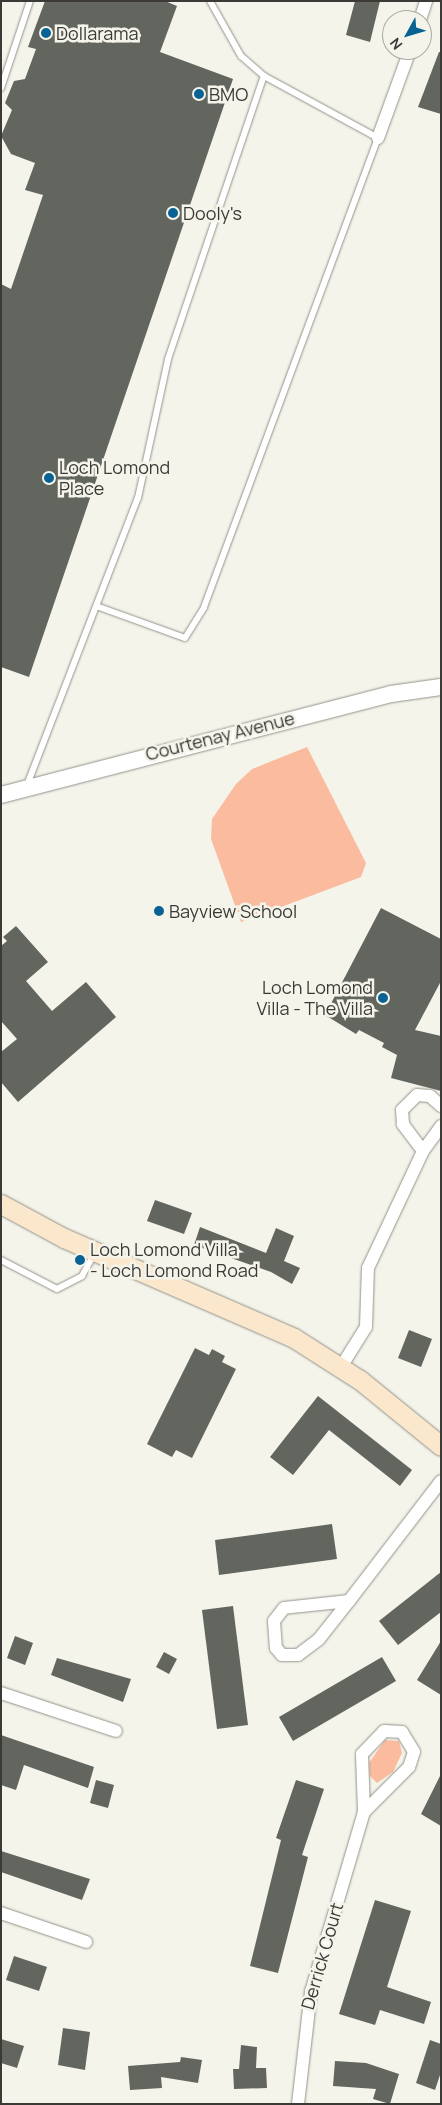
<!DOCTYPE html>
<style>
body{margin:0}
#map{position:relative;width:442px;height:2105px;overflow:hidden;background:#f5f4eb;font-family:Manrope,sans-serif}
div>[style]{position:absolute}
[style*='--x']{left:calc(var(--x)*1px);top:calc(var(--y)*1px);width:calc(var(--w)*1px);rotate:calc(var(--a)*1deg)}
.green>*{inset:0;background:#fabb9e}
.building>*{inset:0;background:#62665f}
.roads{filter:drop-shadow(0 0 1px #93928a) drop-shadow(0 0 1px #93928a)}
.service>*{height:6px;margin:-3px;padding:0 3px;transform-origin:3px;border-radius:3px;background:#fff}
.minor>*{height:12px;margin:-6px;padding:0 6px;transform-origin:6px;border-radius:6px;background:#fff}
.tertiary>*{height:16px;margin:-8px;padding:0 8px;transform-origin:8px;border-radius:8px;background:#fff}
.secondary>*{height:19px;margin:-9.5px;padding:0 9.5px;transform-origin:9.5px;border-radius:9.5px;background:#fae7cc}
.dots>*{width:14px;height:14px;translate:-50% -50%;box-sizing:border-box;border:2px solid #f5f4eb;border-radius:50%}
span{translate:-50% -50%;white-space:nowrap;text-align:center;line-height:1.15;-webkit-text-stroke:5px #f5f4eb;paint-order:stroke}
.poi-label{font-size:18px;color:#3b3a37}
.left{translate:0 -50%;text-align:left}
.right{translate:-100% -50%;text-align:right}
.street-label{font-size:18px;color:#3b3a37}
.frame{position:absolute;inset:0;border:2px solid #3b3a37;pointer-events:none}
.north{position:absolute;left:382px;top:10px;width:50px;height:50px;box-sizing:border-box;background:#f5f4eb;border:1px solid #abaaa3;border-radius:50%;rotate:231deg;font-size:14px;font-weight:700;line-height:20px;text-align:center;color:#3b3a37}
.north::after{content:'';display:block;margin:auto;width:18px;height:22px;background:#086293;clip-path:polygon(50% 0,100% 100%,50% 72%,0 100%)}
</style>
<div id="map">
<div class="green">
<div style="clip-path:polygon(307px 747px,366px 863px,361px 877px,241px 922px,211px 839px,212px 819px,236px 784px,252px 769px)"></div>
<div style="clip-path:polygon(385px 1740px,399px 1741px,402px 1753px,393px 1772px,377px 1783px,370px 1776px,369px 1763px)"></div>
</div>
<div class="building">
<div style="clip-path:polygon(45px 1px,165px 1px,177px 6px,160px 52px,233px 79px,29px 677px,1px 667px,1px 284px,11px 289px,43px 195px,25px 190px,35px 163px,11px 154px,1px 136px,12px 110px,5px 103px,14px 81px,25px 79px,36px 49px,28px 47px)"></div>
<div style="clip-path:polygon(355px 1px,380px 1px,370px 42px,346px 35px)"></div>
<div style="clip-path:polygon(439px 52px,441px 52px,441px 114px,418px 107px)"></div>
<div style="clip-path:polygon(381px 908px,441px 939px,441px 981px,415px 1030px,441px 1036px,441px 1091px,391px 1078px,397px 1055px,382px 1047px,384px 1043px,359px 1030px,356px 1034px,325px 1015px)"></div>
<div style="clip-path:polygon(16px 926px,48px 962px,26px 981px,52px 1011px,86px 982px,116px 1017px,18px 1102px,1px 1082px,1px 1052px,17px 1039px,1px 1021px,1px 946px,7px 941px,3px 937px)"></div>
<div style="clip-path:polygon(155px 1200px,192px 1213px,184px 1234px,147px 1221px)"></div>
<div style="clip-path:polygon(200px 1227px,266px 1253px,276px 1228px,294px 1236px,284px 1261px,300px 1268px,292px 1284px,271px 1272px,194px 1245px)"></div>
<div style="clip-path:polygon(409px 1330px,432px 1339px,421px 1367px,398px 1358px)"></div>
<div style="clip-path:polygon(195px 1348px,209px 1355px,212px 1349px,225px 1356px,222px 1362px,236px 1369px,192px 1458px,176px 1450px,172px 1457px,147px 1444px)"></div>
<div style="clip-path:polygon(318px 1396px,412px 1470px,400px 1486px,329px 1430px,293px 1475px,270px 1457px)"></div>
<div style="clip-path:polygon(332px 1524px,337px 1559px,219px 1575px,215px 1540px)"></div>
<div style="clip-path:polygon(441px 1572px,441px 1612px,398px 1645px,379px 1621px)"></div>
<div style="clip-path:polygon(233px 1606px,248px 1725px,217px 1729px,202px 1610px)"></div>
<div style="clip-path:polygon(15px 1636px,33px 1643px,25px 1665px,7px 1658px)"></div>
<div style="clip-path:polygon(441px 1641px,441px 1695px,417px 1680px)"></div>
<div style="clip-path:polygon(164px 1652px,177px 1659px,169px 1674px,156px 1667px)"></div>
<div style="clip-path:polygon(382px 1657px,396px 1681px,293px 1741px,279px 1717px)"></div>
<div style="clip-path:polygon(57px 1658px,131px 1679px,123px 1702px,51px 1675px)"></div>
<div style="clip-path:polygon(1px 1735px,94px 1767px,88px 1788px,24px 1765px,16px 1790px,1px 1785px)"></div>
<div style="clip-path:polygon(441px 1774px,441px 1826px,421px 1814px)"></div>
<div style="clip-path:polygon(96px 1780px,114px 1785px,108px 1808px,90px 1803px)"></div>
<div style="clip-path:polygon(296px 1780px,324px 1789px,302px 1855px,308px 1857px,278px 1973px,250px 1966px,281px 1840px,276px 1838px)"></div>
<div style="clip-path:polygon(1px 1851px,90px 1879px,82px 1900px,1px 1872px)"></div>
<div style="clip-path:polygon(375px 1900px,411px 1911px,387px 1987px,431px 2002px,424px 2024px,380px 2010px,375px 2025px,339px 2014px)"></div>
<div style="clip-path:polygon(14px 1956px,47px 1967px,39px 1991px,6px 1980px)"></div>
<div style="clip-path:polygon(63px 2028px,90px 2032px,85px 2070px,58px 2065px)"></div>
<div style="clip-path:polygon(1px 2039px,24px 2046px,17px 2068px,1px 2063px)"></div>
<div style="clip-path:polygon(430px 2040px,441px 2044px,441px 2072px,435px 2090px,416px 2083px)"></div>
<div style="clip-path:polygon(241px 2045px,257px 2047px,256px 2068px,266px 2068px,267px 2088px,234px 2089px,233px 2069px,239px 2069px)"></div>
<div style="clip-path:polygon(181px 2057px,202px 2060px,198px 2083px,161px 2077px,162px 2088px,130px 2090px,128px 2066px,180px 2062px)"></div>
<div style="clip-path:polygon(335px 2061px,366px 2063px,399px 2074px,390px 2104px,373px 2099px,376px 2089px,333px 2086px)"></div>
</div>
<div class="roads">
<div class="service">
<div style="--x:1;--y:88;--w:92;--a:-71.6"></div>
<div style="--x:99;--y:607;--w:91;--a:19.8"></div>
<div style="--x:185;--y:638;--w:36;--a:-58"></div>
<div style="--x:204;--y:607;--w:500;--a:-69.65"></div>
<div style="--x:378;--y:138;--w:130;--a:-151.5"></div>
<div style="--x:264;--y:76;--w:30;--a:-139"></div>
<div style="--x:241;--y:56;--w:63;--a:-119.4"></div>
<div style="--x:27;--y:785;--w:308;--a:-68.9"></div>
<div style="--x:138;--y:498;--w:142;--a:-77.8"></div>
<div style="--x:168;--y:359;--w:299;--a:-71.3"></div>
<div style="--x:1;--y:1260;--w:63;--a:27.4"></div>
<div style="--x:57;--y:1289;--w:28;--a:-27"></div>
<div style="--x:82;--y:1276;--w:25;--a:-61"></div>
</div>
<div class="minor">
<div style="--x:420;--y:20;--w:20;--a:-72"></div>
<div style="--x:378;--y:138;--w:94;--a:-70"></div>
<div style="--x:423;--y:1151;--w:34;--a:-127"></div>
<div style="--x:403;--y:1124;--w:14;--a:-94"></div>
<div style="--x:402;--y:1110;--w:21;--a:-45"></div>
<div style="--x:417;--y:1095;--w:13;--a:4"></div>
<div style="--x:430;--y:1096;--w:15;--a:42"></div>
<div style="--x:341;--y:1367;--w:47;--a:-58"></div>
<div style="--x:366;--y:1327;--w:59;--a:-88.1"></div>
<div style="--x:368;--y:1268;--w:129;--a:-64.8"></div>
<div style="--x:423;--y:1151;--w:31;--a:-54"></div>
<div style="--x:349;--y:1601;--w:65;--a:173.9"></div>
<div style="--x:284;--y:1608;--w:16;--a:128"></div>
<div style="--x:274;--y:1621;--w:27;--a:86"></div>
<div style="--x:276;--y:1648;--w:9;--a:49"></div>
<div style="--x:282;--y:1655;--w:16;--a:0"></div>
<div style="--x:298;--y:1655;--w:26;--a:-37"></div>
<div style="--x:319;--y:1639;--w:48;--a:-51.7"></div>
<div style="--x:349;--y:1601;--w:151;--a:-52.5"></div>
<div style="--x:1;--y:1693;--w:121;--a:18.3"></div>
<div style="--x:1;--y:1913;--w:90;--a:18.8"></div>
<div style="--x:298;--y:2104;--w:113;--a:-83.4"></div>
<div style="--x:311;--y:1992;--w:188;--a:-73.6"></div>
<div style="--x:364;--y:1812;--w:58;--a:-92"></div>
<div style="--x:362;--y:1754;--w:32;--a:-46"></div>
<div style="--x:384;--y:1731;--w:18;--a:3"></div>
<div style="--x:402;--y:1732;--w:23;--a:59"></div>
<div style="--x:414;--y:1752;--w:16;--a:108"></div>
<div style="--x:409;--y:1767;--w:64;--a:135"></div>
</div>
<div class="tertiary">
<div style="--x:1;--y:795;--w:403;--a:-14.5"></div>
<div style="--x:391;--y:694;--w:50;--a:-8"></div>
</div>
<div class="secondary">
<div style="--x:1;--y:1204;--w:72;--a:28.4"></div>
<div style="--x:64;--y:1238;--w:251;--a:23.5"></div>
<div style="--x:294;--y:1338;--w:78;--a:32.5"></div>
<div style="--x:360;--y:1380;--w:104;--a:39.2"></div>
</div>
</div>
<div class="dots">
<div style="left:46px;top:33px;background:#086293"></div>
<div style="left:199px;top:94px;background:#086293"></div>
<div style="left:173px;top:213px;background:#086293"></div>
<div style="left:49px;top:478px;background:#086293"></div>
<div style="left:159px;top:911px;background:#086293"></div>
<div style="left:383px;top:998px;background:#086293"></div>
<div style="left:80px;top:1260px;background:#086293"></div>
</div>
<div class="poi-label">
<span class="left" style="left:56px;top:33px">Dollarama</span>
<span class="left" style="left:209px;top:94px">BMO</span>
<span class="left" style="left:183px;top:213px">Dooly's</span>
<span class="left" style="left:59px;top:478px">Loch Lomond<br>Place</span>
<span class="left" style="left:169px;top:911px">Bayview School</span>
<span class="right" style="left:373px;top:998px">Loch Lomond<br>Villa - The Villa</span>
<span class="left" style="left:90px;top:1260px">Loch Lomond Villa<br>- Loch Lomond Road</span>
</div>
<div class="street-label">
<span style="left:220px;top:736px;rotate:-14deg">Courtenay Avenue</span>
<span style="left:322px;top:1956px;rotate:-74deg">Derrick Court</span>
</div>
<div class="frame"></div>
<div class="north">N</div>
</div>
